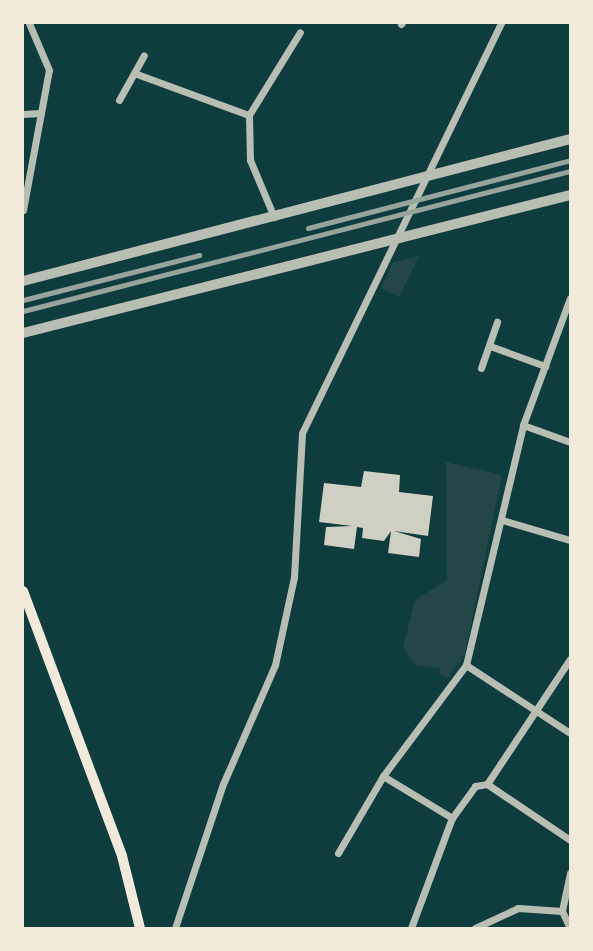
<!DOCTYPE html>
<style>
body{margin:0}
#map{position:relative;width:593px;height:951px;overflow:hidden;background:#0f3d3e;font-family:"Sofia Sans Condensed",sans-serif}
div>[style]{position:absolute}
[style*='--x']{left:calc(var(--x)*1px);top:calc(var(--y)*1px);width:calc(var(--w)*1px);rotate:calc(var(--a)*1deg)}
.green>*{inset:0;background:#244646}
.building>*{inset:0;background:#cfcfc3}
.minor>*{height:7px;margin:-3.5px;padding:0 3.5px;transform-origin:3.5px;border-radius:3.5px;background:#b8beb3}
.tertiary>*{height:10px;margin:-5px;padding:0 5px;transform-origin:5px;border-radius:5px;background:#b8beb3}
.secondary>*{height:10px;margin:-5px;padding:0 5px;transform-origin:5px;border-radius:5px;background:#f1e9da}
.rail>*{height:5px;margin:-2.5px;padding:0 2.5px;transform-origin:2.5px;border-radius:2.5px;background:#97a49c}
span{translate:-50% -50%;white-space:nowrap;text-align:center;line-height:1.15;-webkit-text-stroke:7px #f1e9da;paint-order:stroke}
.frame{position:absolute;inset:0;border:24px solid #f1e9da;pointer-events:none}
</style>
<div id="map">
<div class="green">
<div style="clip-path:polygon(419px 256px,399px 297px,381px 288px,393px 262px)"></div>
<div style="clip-path:polygon(446px 462px,502px 475px,465px 654px,448px 678px,439px 674px,440px 668px,415px 665px,403px 647px,415px 600px,447px 580px)"></div>
</div>
<div class="building">
<div style="clip-path:polygon(364px 471px,400px 475px,399px 492px,433px 496px,428px 536px,394px 531px,421px 539px,419px 557px,388px 553px,391px 531px,384px 541px,362px 538px,363px 528px,357px 527px,354px 549px,324px 545px,326px 527px,352px 526px,319px 522px,324px 483px,361px 487px)"></div>
</div>
<div class="minor">
<div style="--x:401;--y:24;--w:1;--a:-45"></div>
<div style="--x:134;--y:73;--w:122;--a:20.1"></div>
<div style="--x:119;--y:100;--w:51;--a:-60.9"></div>
<div style="--x:23;--y:114;--w:18;--a:-3"></div>
<div style="--x:23;--y:210;--w:142;--a:-79.5"></div>
<div style="--x:49;--y:70;--w:51;--a:-113.1"></div>
<div style="--x:274;--y:217;--w:62;--a:-112.8"></div>
<div style="--x:250;--y:160;--w:45;--a:-91.3"></div>
<div style="--x:249;--y:115;--w:97;--a:-58.4"></div>
<div style="--x:490;--y:346;--w:59;--a:20"></div>
<div style="--x:481;--y:368;--w:49;--a:-70.8"></div>
<div style="--x:523;--y:425;--w:50;--a:19.9"></div>
<div style="--x:502;--y:520;--w:71;--a:16.4"></div>
<div style="--x:466;--y:665;--w:124;--a:33.2"></div>
<div style="--x:383;--y:776;--w:81;--a:31.3"></div>
<div style="--x:487;--y:784;--w:100;--a:34"></div>
<div style="--x:338;--y:853;--w:89;--a:-59.7"></div>
<div style="--x:383;--y:776;--w:139;--a:-53.2"></div>
<div style="--x:466;--y:665;--w:247;--a:-76.6"></div>
<div style="--x:523;--y:425;--w:135;--a:-69.7"></div>
<div style="--x:570;--y:873;--w:39;--a:102"></div>
<div style="--x:562;--y:911;--w:19;--a:65"></div>
<div style="--x:175;--y:928;--w:152;--a:-71.6"></div>
<div style="--x:223;--y:784;--w:130;--a:-66.4"></div>
<div style="--x:275;--y:665;--w:90;--a:-77.8"></div>
<div style="--x:294;--y:577;--w:144;--a:-86.8"></div>
<div style="--x:302;--y:433;--w:456;--a:-64.1"></div>
<div style="--x:411;--y:928;--w:117;--a:-69.6"></div>
<div style="--x:452;--y:818;--w:39;--a:-54"></div>
<div style="--x:475;--y:786;--w:12;--a:-9"></div>
<div style="--x:487;--y:784;--w:150;--a:-56.4"></div>
<div style="--x:475;--y:928;--w:47;--a:-24.9"></div>
<div style="--x:518;--y:908;--w:44;--a:3.9"></div>
</div>
<div class="tertiary">
<div style="--x:23;--y:281;--w:565;--a:-14.55"></div>
<div style="--x:23;--y:333;--w:564;--a:-14.16"></div>
</div>
<div class="secondary">
<div style="--x:23;--y:591;--w:283;--a:69.5"></div>
<div style="--x:122;--y:856;--w:74;--a:76"></div>
</div>
<div class="rail">
<div style="--x:308;--y:228;--w:271;--a:-14.5"></div>
<div style="--x:23;--y:300;--w:182;--a:-14.3"></div>
<div style="--x:23;--y:311;--w:565;--a:-14.36"></div>
</div>
<div class="frame"></div>
</div>
